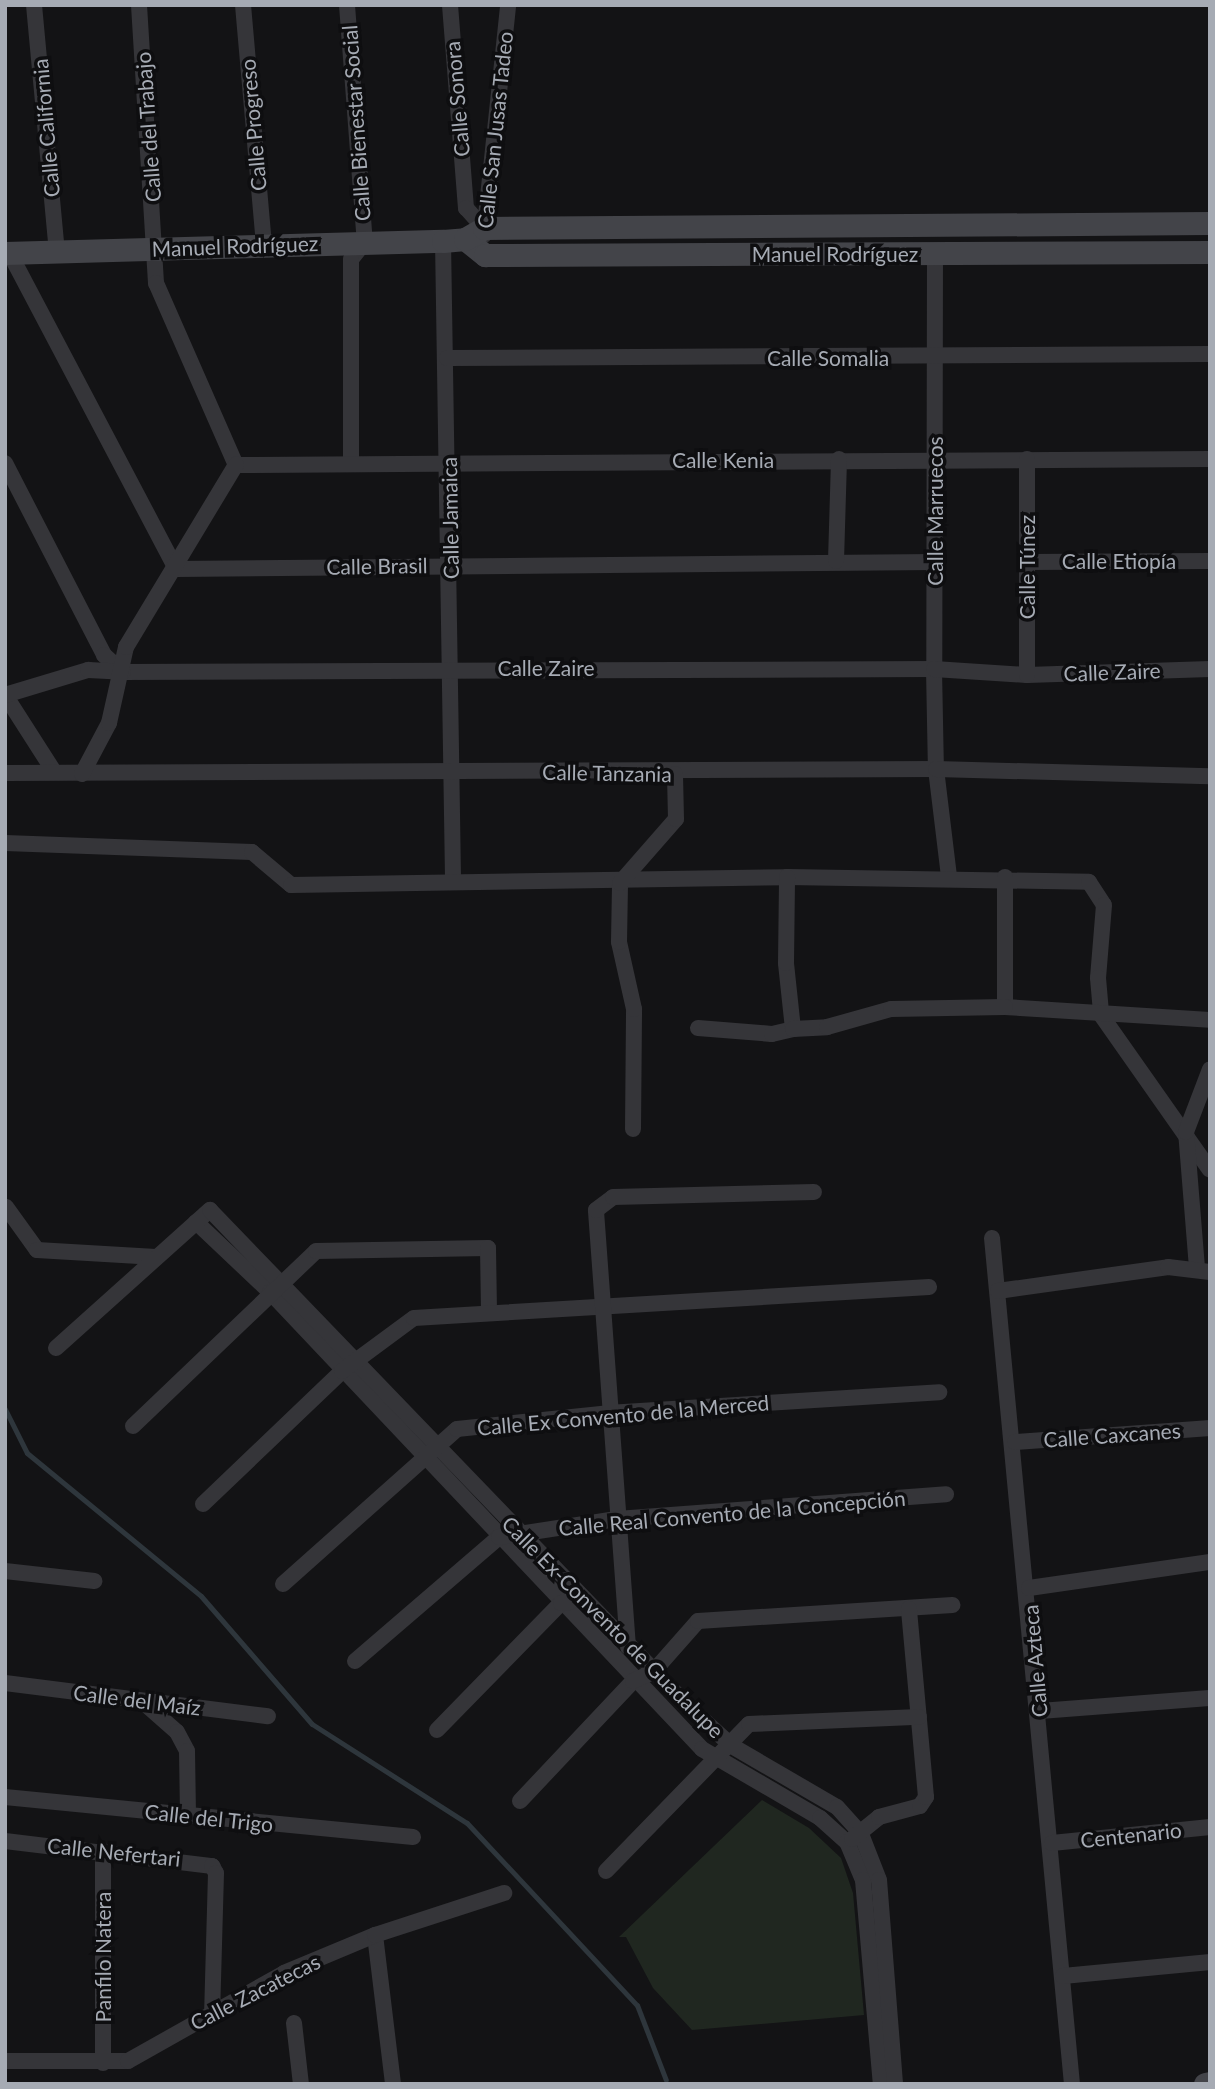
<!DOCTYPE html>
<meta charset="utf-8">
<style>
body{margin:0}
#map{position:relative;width:1215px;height:2089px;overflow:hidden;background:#131315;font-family:Lato,sans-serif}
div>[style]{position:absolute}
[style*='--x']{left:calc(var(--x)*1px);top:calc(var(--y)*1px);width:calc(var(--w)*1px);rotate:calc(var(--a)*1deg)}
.green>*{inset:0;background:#202720}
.stream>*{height:5px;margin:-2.5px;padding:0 2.5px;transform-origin:2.5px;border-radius:2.5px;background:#2e363c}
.street>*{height:16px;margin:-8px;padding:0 8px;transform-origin:8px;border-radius:8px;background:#353539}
.secondary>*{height:23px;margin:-11.5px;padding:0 11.5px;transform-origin:11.5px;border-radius:11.5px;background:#434449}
span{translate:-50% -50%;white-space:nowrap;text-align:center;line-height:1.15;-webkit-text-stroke:7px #0e0e10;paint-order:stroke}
.street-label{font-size:21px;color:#a6abb4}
.frame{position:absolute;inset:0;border:7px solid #a6abb4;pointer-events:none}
</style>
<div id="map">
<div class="green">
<div style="clip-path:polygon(762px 1800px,809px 1828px,841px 1858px,853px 1893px,864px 2015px,692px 2030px,653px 1988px,626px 1937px,619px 1937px)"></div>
</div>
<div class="stream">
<div style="--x:5;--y:1409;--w:49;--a:63.4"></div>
<div style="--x:27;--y:1453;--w:225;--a:39.4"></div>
<div style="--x:201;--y:1596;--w:169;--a:49.1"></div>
<div style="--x:312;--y:1724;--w:184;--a:32.6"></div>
<div style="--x:467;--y:1823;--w:249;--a:47"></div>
<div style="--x:637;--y:2005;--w:80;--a:68.9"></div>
</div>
<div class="street">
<div style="--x:34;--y:5;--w:247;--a:84.7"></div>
<div style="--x:139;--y:5;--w:279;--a:86.5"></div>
<div style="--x:156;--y:283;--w:199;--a:66.3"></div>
<div style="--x:243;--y:5;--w:241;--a:85"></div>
<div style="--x:347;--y:5;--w:238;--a:85.7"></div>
<div style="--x:365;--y:242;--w:22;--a:129"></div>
<div style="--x:351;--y:259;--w:203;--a:90"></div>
<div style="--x:450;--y:5;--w:204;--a:85.5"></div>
<div style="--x:466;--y:208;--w:27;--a:48"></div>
<div style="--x:484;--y:235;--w:231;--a:-84"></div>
<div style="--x:443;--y:241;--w:638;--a:89.1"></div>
<div style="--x:9;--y:252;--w:358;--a:62.2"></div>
<div style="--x:176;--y:569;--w:760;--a:-0.53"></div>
<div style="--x:935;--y:253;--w:416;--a:90.1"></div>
<div style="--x:934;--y:669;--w:100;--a:88.9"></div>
<div style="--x:936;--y:769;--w:109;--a:83.1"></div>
<div style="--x:447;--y:358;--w:763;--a:-0.3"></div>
<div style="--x:5;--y:463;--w:216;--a:62.7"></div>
<div style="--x:104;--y:655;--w:25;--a:42"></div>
<div style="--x:123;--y:672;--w:811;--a:-0.21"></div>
<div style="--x:934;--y:669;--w:93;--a:3.7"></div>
<div style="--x:1027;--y:675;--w:183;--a:-1.9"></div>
<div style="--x:236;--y:465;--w:974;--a:-0.35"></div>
<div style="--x:836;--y:561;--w:102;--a:-88.3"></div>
<div style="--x:1028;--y:562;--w:182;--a:-0.3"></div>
<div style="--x:1027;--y:675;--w:216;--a:-90"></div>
<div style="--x:53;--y:770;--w:89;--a:-122.6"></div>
<div style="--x:5;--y:695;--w:87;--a:-16.8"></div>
<div style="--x:88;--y:670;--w:35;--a:3"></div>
<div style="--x:5;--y:773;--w:931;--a:-0.25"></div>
<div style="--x:936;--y:769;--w:274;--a:1.5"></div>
<div style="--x:82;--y:774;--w:58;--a:-62.1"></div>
<div style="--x:109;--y:723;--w:78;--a:-77.4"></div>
<div style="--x:126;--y:647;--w:213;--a:-58.9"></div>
<div style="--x:5;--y:843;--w:247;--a:2.1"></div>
<div style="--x:252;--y:852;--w:51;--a:40.2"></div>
<div style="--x:291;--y:885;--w:496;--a:-0.9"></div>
<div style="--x:787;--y:877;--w:302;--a:0.9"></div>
<div style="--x:1089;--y:882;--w:27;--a:57"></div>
<div style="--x:1104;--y:905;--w:73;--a:94.7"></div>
<div style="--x:1098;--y:978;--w:37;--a:85"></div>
<div style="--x:1101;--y:1015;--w:189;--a:54.9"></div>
<div style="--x:1005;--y:877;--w:130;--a:90"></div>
<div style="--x:1005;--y:1007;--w:205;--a:3.6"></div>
<div style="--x:698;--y:1028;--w:74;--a:4.6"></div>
<div style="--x:772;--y:1034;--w:22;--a:-13"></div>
<div style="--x:793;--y:1029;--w:66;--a:-96.1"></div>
<div style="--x:786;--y:963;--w:86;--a:-89.3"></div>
<div style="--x:793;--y:1029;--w:34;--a:-3"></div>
<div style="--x:827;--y:1027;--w:66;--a:-15.7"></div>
<div style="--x:891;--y:1009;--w:114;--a:-1"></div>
<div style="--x:633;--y:1129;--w:120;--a:-89.5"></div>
<div style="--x:634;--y:1009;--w:69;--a:-102.6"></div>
<div style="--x:619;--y:942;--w:59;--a:-89"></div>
<div style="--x:620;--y:883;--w:85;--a:-48.8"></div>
<div style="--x:676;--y:819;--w:45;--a:-91.3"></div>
<div style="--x:6;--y:1207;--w:53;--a:54.2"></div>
<div style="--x:37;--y:1250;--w:119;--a:3.4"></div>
<div style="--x:196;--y:1222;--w:102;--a:43.4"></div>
<div style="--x:270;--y:1292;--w:629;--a:46.61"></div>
<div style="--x:702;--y:1749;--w:137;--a:30.3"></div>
<div style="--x:820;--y:1818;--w:36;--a:42"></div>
<div style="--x:847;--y:1842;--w:41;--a:67.2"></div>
<div style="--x:863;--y:1880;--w:205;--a:85"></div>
<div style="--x:992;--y:1238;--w:850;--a:84.6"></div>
<div style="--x:1197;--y:1268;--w:136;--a:-94.6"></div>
<div style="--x:1186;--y:1132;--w:67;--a:-69.1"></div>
<div style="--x:998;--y:1291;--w:172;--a:-8"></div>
<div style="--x:1168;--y:1267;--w:42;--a:6.8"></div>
<div style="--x:56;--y:1348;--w:207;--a:-41.9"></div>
<div style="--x:210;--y:1210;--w:690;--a:46.06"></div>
<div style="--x:689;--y:1707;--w:58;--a:42.2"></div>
<div style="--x:732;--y:1746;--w:121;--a:30.2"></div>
<div style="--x:837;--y:1807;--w:36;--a:48"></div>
<div style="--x:861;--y:1834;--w:49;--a:68.6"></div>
<div style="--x:879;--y:1880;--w:205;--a:85.5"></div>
<div style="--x:133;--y:1426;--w:253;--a:-43.7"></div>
<div style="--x:316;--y:1251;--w:172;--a:-1"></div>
<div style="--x:488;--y:1248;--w:62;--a:89.1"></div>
<div style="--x:1015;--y:1442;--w:196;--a:-4.1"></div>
<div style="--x:203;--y:1504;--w:192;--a:-43.7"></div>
<div style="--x:342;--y:1371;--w:89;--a:-36.4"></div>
<div style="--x:414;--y:1318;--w:516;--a:-3.44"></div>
<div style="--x:5;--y:1571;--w:90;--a:6.4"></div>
<div style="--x:283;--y:1584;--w:233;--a:-41.7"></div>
<div style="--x:457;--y:1429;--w:152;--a:-6"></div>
<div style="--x:608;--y:1413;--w:332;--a:-3.6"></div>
<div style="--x:1029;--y:1588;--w:183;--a:-8.2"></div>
<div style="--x:628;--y:1647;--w:438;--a:-94.2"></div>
<div style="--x:596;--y:1210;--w:21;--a:-37"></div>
<div style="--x:613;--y:1197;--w:201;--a:-1.4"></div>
<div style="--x:355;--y:1661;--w:190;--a:-40.7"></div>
<div style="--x:499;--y:1537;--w:119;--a:-8.7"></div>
<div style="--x:617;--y:1519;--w:330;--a:-4.3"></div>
<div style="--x:5;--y:1683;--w:265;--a:7.2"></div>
<div style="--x:143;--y:1702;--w:45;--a:41.4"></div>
<div style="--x:177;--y:1732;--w:21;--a:62"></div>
<div style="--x:187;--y:1751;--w:65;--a:89.1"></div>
<div style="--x:1040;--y:1711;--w:170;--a:-4.4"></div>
<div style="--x:437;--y:1730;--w:177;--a:-45.7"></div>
<div style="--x:561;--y:1603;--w:9;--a:-6"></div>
<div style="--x:5;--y:1797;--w:410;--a:5.6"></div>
<div style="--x:520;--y:1801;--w:165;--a:-46.7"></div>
<div style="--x:633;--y:1681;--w:22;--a:-24"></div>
<div style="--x:653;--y:1672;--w:68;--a:-48.6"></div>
<div style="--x:698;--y:1621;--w:255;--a:-3.6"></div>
<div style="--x:852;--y:1839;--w:35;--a:-39"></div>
<div style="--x:879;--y:1817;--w:42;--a:-15"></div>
<div style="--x:920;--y:1806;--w:11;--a:-56"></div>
<div style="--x:926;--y:1797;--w:189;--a:-95.2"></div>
<div style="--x:5;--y:1841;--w:209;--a:6.9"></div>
<div style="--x:212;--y:1866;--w:8;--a:60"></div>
<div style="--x:216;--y:1873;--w:140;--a:91.6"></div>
<div style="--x:1052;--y:1843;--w:159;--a:-5.8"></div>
<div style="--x:103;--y:1851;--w:212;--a:90"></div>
<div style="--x:606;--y:1871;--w:205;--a:-45.8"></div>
<div style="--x:749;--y:1724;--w:170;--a:-2.4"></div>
<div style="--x:375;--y:1935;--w:150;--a:83.1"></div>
<div style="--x:1063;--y:1976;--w:148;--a:-5.4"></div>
<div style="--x:294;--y:2023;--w:61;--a:83.5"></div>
<div style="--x:5;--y:2061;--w:123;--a:0"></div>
<div style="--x:128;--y:2061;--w:179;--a:-29.4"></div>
<div style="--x:284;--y:1973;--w:99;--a:-22.7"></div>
<div style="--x:375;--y:1935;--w:136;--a:-18"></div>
</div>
<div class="secondary">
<div style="--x:465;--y:239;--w:26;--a:39"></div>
<div style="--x:485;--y:255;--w:725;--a:-0.24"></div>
<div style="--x:5;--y:253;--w:438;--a:-1.6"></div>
<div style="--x:443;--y:241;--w:22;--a:-5"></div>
<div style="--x:465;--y:239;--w:22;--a:-30"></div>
<div style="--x:484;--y:228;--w:726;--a:-0.39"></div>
<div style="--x:1205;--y:2084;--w:5;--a:-11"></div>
</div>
<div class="street-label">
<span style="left:457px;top:99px;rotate:-95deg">Calle Sonora</span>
<span style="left:356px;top:123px;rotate:-94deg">Calle Bienestar Social</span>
<span style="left:253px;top:125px;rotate:-95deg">Calle Progreso</span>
<span style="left:148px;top:127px;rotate:-94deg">Calle del Trabajo</span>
<span style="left:46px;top:128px;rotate:-95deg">Calle California</span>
<span style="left:495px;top:130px;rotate:-84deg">Calle San Jusas Tadeo</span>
<span style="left:235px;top:246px;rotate:-2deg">Manuel Rodríguez</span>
<span style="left:835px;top:254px">Manuel Rodríguez</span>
<span style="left:828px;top:358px">Calle Somalia</span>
<span style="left:723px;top:460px">Calle Kenia</span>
<span style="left:935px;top:511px;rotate:-90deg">Calle Marruecos</span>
<span style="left:450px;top:518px;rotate:-91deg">Calle Jamaica</span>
<span style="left:1119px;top:561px">Calle Etiopía</span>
<span style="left:377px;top:566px;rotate:-1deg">Calle Brasil</span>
<span style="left:1027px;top:567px;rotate:-90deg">Calle Túnez</span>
<span style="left:546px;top:668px">Calle Zaire</span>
<span style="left:1112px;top:672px;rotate:-2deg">Calle Zaire</span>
<span style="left:607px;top:773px;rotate:1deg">Calle Tanzania</span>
<span style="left:623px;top:1415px;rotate:-5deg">Calle Ex Convento de la Merced</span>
<span style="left:1112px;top:1435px;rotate:-4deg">Calle Caxcanes</span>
<span style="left:732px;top:1513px;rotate:-5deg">Calle Real Convento de la Concepción</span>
<span style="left:613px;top:1627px;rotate:45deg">Calle Ex-Convento de Guadalupe</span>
<span style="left:1035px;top:1661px;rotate:-95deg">Calle Azteca</span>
<span style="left:137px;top:1700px;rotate:7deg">Calle del Maíz</span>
<span style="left:209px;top:1818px;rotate:6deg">Calle del Trigo</span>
<span style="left:1131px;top:1835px;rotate:-6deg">Centenario</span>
<span style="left:114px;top:1852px;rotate:6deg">Calle Nefertari</span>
<span style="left:103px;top:1957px;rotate:-90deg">Panfilo Natera</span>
<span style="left:255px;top:1992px;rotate:-27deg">Calle Zacatecas</span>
</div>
<div class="frame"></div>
</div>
